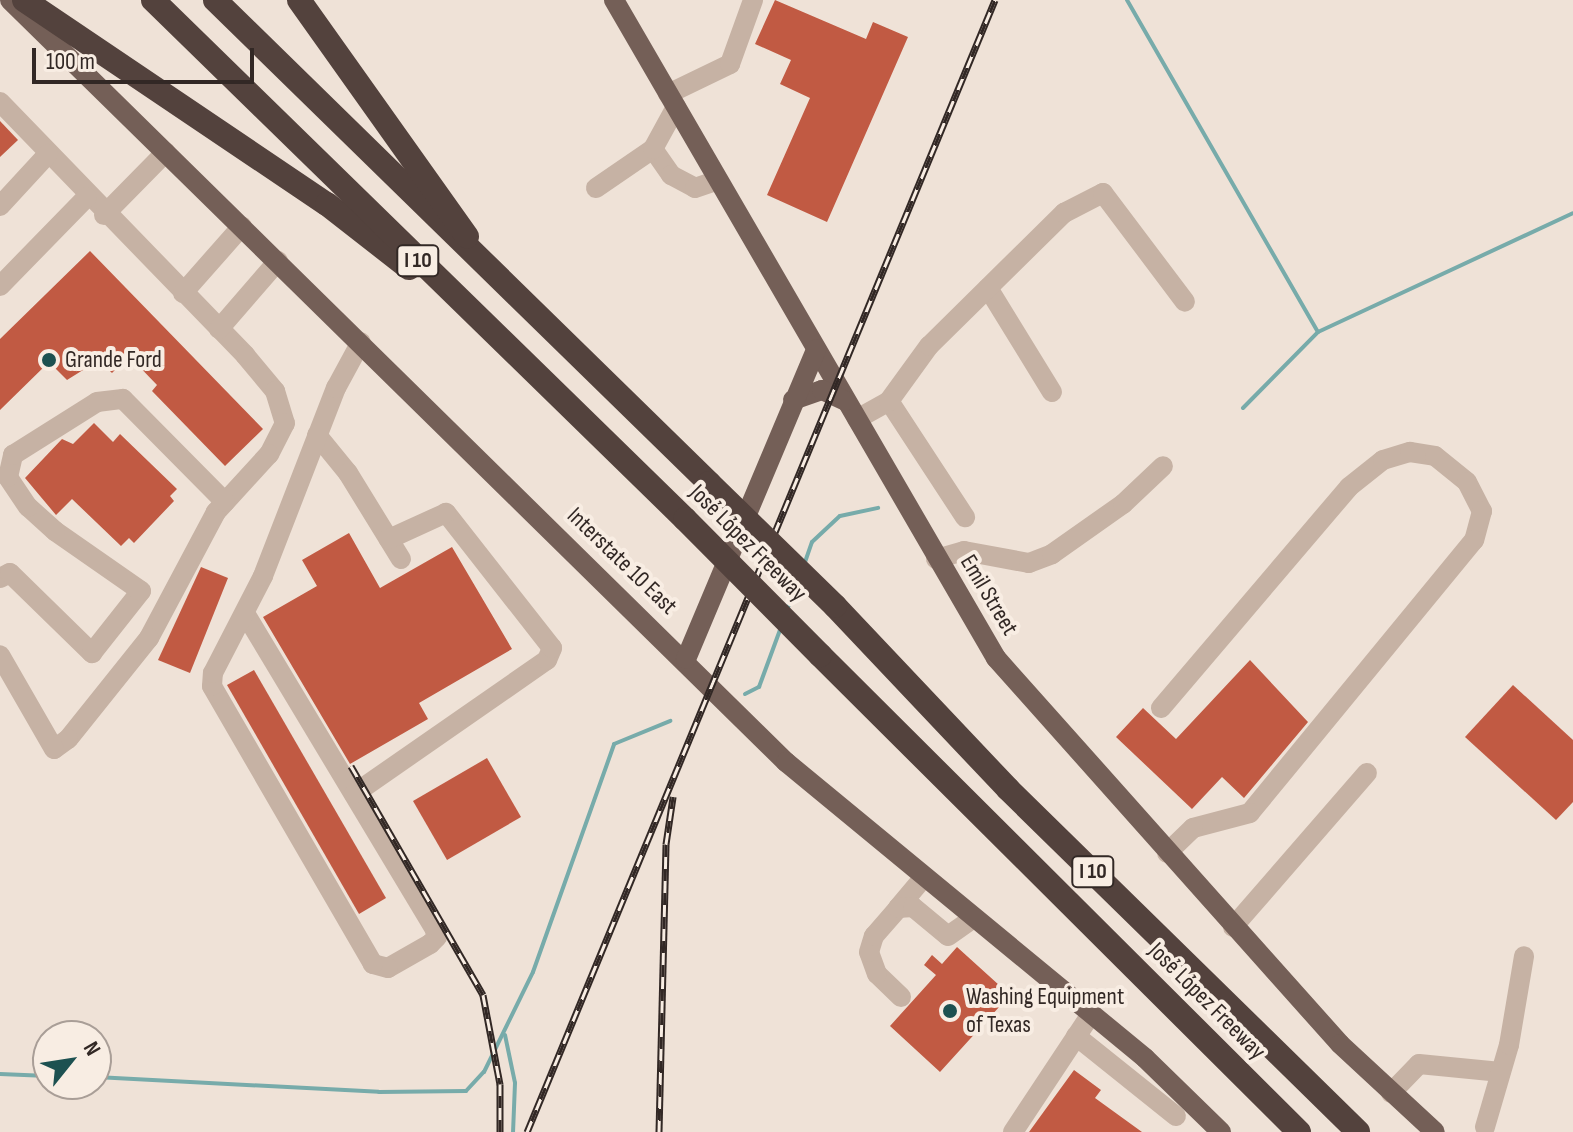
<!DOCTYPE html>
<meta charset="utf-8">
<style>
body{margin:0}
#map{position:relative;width:1573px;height:1132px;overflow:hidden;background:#efe2d7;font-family:"Sofia Sans Condensed",sans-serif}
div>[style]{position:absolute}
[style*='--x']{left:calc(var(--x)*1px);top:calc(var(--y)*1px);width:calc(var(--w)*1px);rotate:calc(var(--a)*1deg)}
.stream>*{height:4px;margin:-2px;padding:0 2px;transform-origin:2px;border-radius:2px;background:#77abaa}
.building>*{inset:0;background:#c15a43}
.minor>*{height:20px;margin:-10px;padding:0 10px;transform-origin:10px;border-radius:10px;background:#c6b2a4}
.major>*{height:20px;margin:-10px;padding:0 10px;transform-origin:10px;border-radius:10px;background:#745f57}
.highway>*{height:24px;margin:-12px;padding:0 12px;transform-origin:12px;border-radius:12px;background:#53423d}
.rail>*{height:7px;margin-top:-3.5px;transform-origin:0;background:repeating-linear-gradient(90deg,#f8ede3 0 12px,#322825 0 24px);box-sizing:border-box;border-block:2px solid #322825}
.highway-bridge>*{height:24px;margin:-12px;padding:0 12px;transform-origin:12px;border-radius:12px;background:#53423d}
.dots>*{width:22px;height:22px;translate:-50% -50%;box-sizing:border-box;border:4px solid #f8ede3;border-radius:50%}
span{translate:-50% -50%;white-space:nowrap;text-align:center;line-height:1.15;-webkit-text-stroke:8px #f8ede3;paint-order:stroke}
.shield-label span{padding:2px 6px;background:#f8ede3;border:2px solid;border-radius:6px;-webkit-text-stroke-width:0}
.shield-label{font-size:22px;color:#322825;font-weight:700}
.poi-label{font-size:24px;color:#322825}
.left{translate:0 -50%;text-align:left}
.street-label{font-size:24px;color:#322825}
.north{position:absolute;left:32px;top:1020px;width:80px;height:80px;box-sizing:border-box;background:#f8ede3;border:2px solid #a99e97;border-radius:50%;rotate:60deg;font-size:22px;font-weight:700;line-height:32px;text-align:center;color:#322825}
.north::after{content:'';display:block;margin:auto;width:28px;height:36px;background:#1d5151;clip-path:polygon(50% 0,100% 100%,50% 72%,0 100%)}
.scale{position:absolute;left:32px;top:48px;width:222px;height:36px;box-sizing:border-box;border:4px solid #322825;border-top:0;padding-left:10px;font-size:24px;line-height:28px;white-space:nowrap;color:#322825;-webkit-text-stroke:6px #f8ede3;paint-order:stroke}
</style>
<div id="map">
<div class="stream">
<div style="--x:1127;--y:0;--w:383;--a:60.1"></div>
<div style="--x:1243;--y:408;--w:107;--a:-45.4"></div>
<div style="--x:1318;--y:332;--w:281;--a:-25"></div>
<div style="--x:804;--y:565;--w:24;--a:-71"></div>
<div style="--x:812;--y:542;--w:38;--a:-43"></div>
<div style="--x:840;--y:516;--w:39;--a:-12"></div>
<div style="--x:787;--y:610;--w:31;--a:-69"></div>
<div style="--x:745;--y:694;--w:16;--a:-27"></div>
<div style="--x:759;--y:687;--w:61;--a:-69.8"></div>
<div style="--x:505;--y:1035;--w:49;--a:78.2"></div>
<div style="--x:515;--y:1083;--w:49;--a:92.3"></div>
<div style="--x:0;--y:1074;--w:48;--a:2.4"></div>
<div style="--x:96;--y:1077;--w:283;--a:3"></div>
<div style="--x:379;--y:1092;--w:87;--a:-0.7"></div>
<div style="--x:466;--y:1091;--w:26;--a:-47"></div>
<div style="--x:484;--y:1072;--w:111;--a:-63.9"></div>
<div style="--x:533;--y:972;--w:242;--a:-70.4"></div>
<div style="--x:614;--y:744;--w:61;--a:-22.3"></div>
</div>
<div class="building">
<div style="clip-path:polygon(775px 0,866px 39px,873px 22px,908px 37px,827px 222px,767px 195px,810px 98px,780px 84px,791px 60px,755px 44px)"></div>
<div style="clip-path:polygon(0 121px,18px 140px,0 157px)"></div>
<div style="clip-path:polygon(90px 251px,263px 429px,225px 466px,152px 391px,157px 385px,129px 356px,112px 373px,99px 360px,67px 380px,49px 362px,0 410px,0 339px)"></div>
<div style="clip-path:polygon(94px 423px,113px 442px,120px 434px,177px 489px,170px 496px,174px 501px,134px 543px,129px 538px,121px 546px,72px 499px,56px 515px,25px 478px,62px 439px,73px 444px)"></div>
<div style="clip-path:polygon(349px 533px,380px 588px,452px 547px,512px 649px,419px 703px,428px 719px,350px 764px,263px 617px,317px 586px,302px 560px)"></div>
<div style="clip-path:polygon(201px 567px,228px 578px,190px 673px,158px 660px)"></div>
<div style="clip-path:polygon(1250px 660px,1308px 722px,1244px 798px,1222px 777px,1192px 809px,1116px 737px,1143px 708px,1176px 739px)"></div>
<div style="clip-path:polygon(254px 670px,386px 898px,359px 914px,227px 685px)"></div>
<div style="clip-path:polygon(1513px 685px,1573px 740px,1573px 802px,1556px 820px,1465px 737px)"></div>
<div style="clip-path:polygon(487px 758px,521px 817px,447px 860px,413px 801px)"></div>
<div style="clip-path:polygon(957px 947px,1010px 995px,940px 1072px,890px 1026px,936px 975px,924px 965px,932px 955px,942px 964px)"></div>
<div style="clip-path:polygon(1074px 1070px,1101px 1090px,1095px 1098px,1142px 1132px,1029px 1132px)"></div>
</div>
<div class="minor">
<div style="--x:668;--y:94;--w:69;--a:-25.8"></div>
<div style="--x:730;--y:64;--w:68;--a:-70.2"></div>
<div style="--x:0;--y:102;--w:352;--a:45.9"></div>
<div style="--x:245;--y:355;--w:47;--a:50.2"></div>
<div style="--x:275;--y:391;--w:34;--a:73"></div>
<div style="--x:285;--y:423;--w:35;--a:117"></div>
<div style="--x:269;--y:454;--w:79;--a:132.4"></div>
<div style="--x:216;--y:512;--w:143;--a:118"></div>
<div style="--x:149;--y:638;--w:129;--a:128.7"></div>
<div style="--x:68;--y:739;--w:17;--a:144"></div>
<div style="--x:54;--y:749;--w:108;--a:-119.9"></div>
<div style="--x:653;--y:149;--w:32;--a:55"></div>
<div style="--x:671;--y:175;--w:27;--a:28"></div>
<div style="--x:695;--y:188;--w:24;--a:-19"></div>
<div style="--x:596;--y:188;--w:69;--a:-34.4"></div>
<div style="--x:653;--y:149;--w:48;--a:-61.3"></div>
<div style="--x:0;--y:206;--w:71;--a:-47.3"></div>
<div style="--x:104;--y:215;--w:88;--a:-45.5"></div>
<div style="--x:0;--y:286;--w:124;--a:-45.7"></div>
<div style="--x:988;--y:288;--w:122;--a:58.4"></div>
<div style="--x:183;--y:293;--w:89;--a:-48.6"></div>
<div style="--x:219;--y:329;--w:90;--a:-49.1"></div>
<div style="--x:889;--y:401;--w:139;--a:56.8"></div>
<div style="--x:857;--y:419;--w:37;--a:-29"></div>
<div style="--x:889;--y:401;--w:68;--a:-54"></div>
<div style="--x:929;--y:346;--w:190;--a:-44.6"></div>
<div style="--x:1064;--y:213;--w:44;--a:-27.1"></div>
<div style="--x:1103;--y:193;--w:136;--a:53"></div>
<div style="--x:317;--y:435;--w:49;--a:50.8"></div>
<div style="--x:348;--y:473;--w:101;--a:58.4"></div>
<div style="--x:936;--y:559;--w:29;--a:-16"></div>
<div style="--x:964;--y:551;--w:66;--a:10.5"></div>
<div style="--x:1029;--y:563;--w:25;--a:-21"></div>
<div style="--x:1052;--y:554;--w:87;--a:-35.2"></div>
<div style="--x:1123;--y:504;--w:55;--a:-43.5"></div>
<div style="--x:0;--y:578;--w:11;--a:-27"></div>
<div style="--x:10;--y:573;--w:115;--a:44.3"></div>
<div style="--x:92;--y:653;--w:79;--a:-51.7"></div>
<div style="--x:141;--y:591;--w:105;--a:-145.1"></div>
<div style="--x:55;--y:531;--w:36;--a:-138"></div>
<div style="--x:28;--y:507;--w:36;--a:-124"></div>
<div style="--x:8;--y:477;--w:23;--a:-77"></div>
<div style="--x:13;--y:455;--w:99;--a:-32.2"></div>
<div style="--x:97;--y:402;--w:26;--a:-7"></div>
<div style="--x:123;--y:399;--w:145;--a:45.3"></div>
<div style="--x:246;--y:615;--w:367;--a:59"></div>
<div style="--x:435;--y:930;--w:7;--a:74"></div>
<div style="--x:437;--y:937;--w:10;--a:135"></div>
<div style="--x:430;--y:944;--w:48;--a:150.3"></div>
<div style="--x:388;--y:968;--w:16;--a:-165"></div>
<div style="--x:373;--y:964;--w:321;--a:-120.1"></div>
<div style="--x:212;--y:686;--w:13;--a:-86"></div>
<div style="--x:213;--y:673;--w:109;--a:-62.7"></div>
<div style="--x:263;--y:576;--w:202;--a:-68.8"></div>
<div style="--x:336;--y:388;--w:52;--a:-61.5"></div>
<div style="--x:1161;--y:708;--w:290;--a:-49.6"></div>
<div style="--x:1349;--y:487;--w:43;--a:-38.5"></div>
<div style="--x:1383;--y:460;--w:28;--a:-17"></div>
<div style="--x:1410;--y:452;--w:25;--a:9"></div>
<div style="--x:1435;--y:456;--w:41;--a:39.1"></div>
<div style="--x:1467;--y:482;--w:33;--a:63"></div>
<div style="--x:1482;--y:511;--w:30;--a:105"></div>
<div style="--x:1474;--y:540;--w:353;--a:129.4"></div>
<div style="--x:1250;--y:813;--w:59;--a:165.3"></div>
<div style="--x:1193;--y:828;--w:36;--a:136"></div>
<div style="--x:354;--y:794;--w:235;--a:-34.8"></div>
<div style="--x:547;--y:660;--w:13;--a:-67"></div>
<div style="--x:552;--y:648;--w:172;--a:-128.1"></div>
<div style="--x:446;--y:513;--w:63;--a:155.5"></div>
<div style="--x:898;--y:908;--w:40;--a:-50"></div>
<div style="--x:1233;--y:927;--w:204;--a:-49"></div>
<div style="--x:901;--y:997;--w:33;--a:-136"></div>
<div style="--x:877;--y:974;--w:23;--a:-110"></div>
<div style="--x:869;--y:952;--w:17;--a:-73"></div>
<div style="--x:874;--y:936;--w:37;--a:-49"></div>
<div style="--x:898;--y:908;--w:15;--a:-4"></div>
<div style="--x:913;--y:907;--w:45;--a:39.6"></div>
<div style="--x:948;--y:936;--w:32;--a:-35"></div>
<div style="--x:1076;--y:1036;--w:128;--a:38.7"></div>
<div style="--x:1391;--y:1093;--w:40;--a:-46"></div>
<div style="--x:1419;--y:1064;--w:82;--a:5.6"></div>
<div style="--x:1485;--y:1127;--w:85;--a:-73.7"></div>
<div style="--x:1509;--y:1045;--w:90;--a:-80.4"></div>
<div style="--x:1013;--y:1132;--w:141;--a:-56.5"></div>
</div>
<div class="major">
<div style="--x:10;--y:0;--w:1088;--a:44.48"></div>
<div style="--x:786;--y:762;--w:465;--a:39.5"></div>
<div style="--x:1145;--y:1058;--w:106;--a:44.2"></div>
<div style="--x:614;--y:0;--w:761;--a:59.86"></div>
<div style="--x:996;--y:658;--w:517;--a:48.29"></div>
<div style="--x:1340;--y:1044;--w:129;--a:42.8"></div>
<div style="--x:793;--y:400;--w:31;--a:-19"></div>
<div style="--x:822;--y:390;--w:26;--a:25"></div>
<div style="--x:686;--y:659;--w:336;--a:-67.2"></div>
</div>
<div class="highway">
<div style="--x:24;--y:0;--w:365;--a:34"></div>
<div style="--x:327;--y:204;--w:104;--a:38"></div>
<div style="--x:153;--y:0;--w:743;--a:44.29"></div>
<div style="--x:215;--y:0;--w:691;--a:44.35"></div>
<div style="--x:299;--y:0;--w:290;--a:54.6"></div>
<div style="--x:835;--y:606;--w:252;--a:46.6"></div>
<div style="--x:1008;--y:789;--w:490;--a:44.4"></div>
<div style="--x:820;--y:655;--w:676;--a:44.88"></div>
</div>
<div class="rail">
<div style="--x:351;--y:766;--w:264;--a:60"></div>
<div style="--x:483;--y:995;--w:91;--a:79.2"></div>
<div style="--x:500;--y:1084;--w:48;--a:90"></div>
<div style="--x:527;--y:1132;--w:1225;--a:-67.54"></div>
<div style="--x:659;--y:1132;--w:288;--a:-88.6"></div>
<div style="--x:666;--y:844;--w:48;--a:-81.5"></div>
</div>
<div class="highway-bridge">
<div style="--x:709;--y:483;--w:176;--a:44.3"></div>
<div style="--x:685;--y:519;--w:192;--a:45.2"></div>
</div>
<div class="dots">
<div style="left:49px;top:360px;background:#1d5151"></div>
<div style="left:950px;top:1011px;background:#1d5151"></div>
</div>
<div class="shield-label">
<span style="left:418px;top:261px">I 10</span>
<span style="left:1093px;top:872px">I 10</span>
</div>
<div class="poi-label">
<span class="left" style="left:65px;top:360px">Grande Ford</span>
<span class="left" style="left:966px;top:1011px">Washing Equipment<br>of Texas</span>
</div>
<div class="street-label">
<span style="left:748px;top:543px;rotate:45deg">José López Freeway</span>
<span style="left:622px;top:561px;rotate:44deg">Interstate 10 East</span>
<span style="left:989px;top:595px;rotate:59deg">Emil Street</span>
<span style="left:1207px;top:1001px;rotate:45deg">José López Freeway</span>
</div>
<div class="north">N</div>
<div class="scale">100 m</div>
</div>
